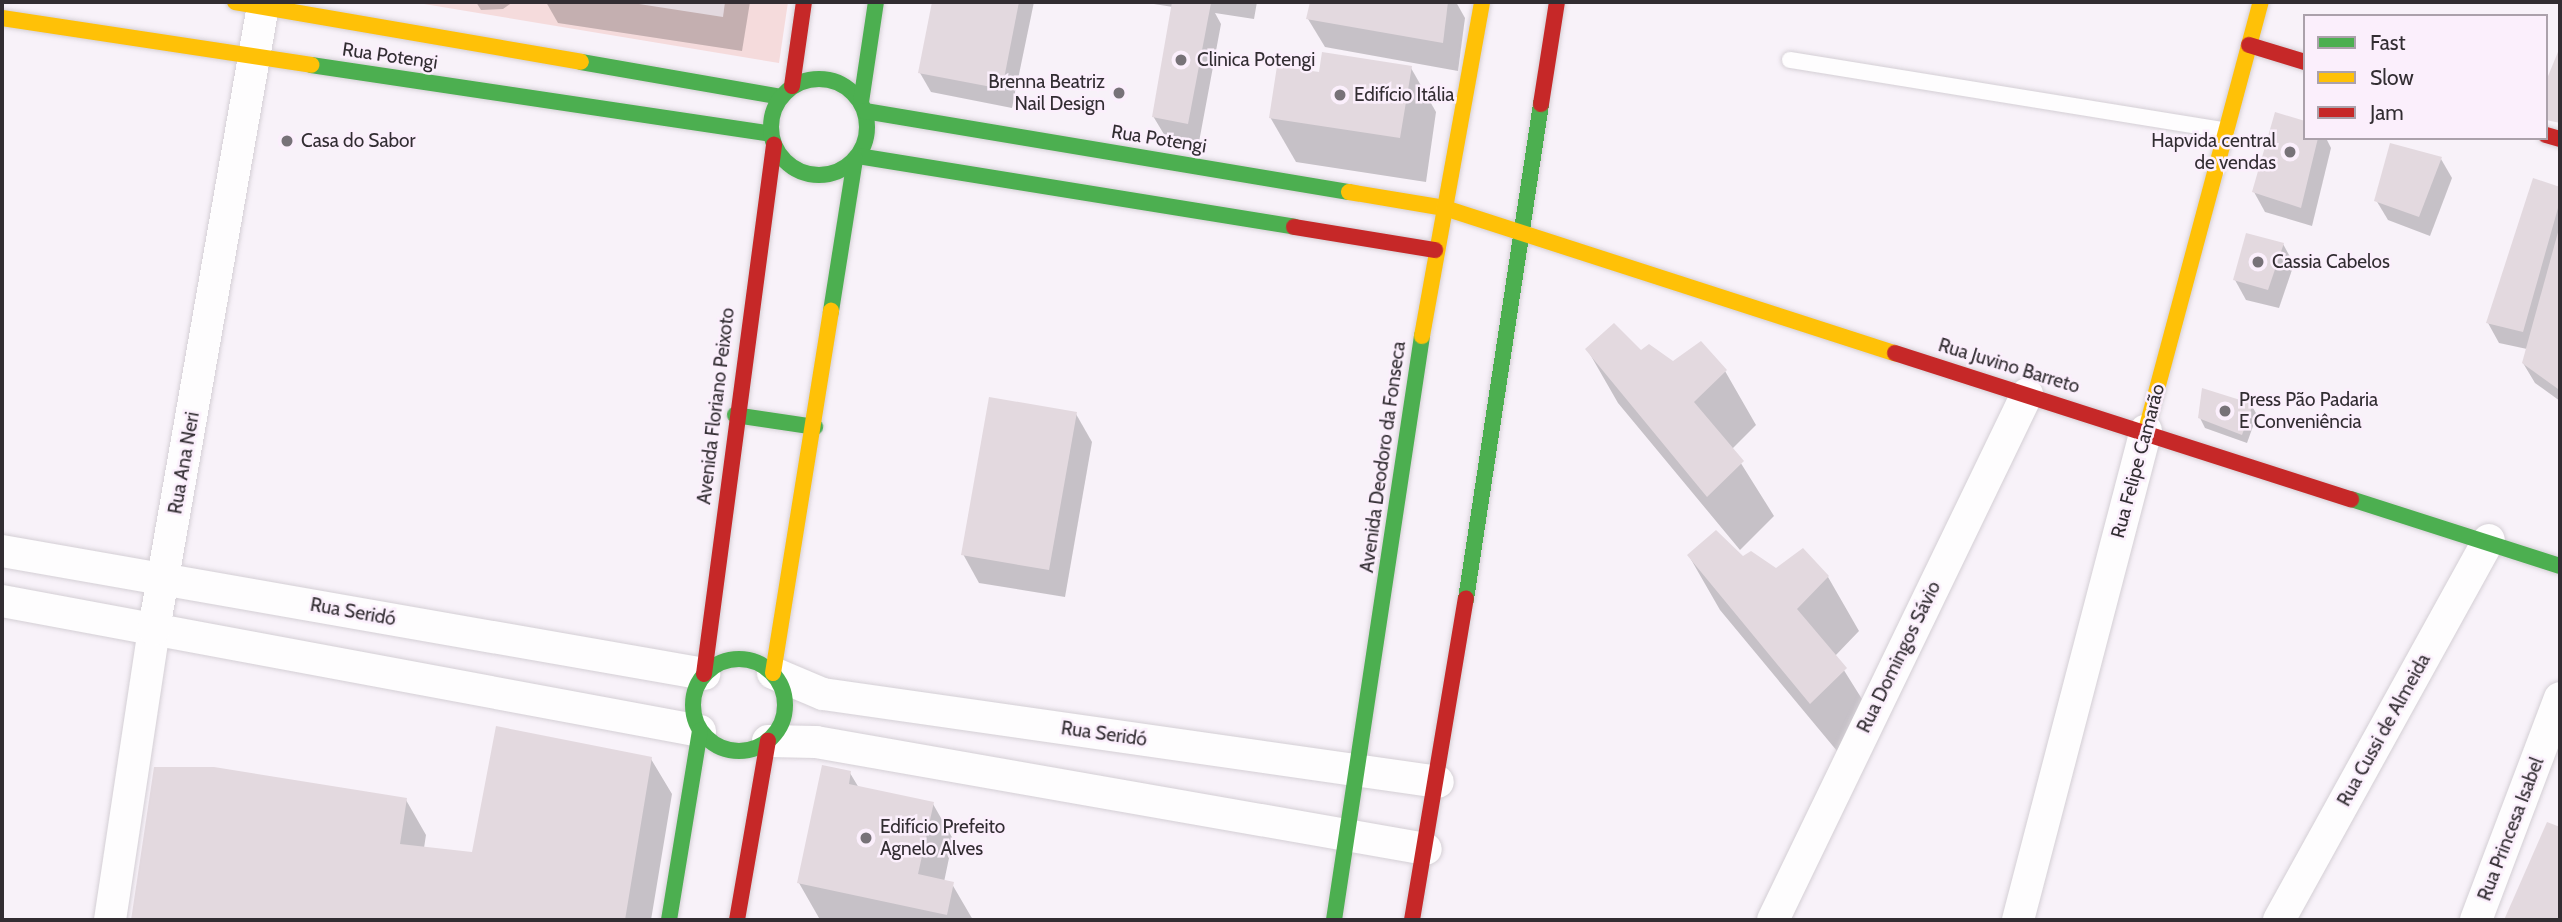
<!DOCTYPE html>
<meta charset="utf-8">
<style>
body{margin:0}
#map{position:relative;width:2562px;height:922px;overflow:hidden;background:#f8f2f9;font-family:Cabin,sans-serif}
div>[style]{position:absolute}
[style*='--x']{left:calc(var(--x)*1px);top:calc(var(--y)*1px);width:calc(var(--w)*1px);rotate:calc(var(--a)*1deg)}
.green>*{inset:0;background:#f5dbdc}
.shadow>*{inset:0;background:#0003}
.building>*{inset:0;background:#e3d9df}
.roads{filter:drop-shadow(0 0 2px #d4cfd5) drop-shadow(0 0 2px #d4cfd5)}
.lane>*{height:16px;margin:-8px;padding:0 8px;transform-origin:8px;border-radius:8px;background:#fefdfe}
.street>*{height:32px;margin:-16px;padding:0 16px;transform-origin:16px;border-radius:16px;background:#fefdfe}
.fast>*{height:16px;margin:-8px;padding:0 8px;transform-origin:8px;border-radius:8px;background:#4caf50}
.fast>.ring{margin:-8px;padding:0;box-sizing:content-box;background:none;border:16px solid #4caf50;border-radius:50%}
.slow>*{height:16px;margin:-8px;padding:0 8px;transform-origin:8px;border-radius:8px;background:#ffc107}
.jam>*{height:16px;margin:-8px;padding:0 8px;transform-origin:8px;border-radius:8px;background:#c62828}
.dots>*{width:19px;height:19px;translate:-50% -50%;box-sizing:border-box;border:4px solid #fbeffc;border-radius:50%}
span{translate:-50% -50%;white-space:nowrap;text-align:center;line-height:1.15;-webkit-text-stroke:5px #fbeffc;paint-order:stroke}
.street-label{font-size:19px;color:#322d32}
.poi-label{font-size:19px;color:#322d32}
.left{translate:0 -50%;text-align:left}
.right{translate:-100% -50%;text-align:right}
.frame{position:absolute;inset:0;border:4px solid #322d32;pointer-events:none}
.legend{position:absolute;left:2303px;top:14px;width:245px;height:126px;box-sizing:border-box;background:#fbeffc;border:2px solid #aba1ab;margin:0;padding:9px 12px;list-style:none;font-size:21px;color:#322d32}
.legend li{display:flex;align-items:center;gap:14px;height:35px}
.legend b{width:35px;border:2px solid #aba1ab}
</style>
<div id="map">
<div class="green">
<div style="clip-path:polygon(412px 2px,788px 2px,779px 63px)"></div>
</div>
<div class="shadow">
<div style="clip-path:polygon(476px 2px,513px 2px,503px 9px,481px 10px)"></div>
<div style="clip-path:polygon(546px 2px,750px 2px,742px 51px,558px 23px)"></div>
<div style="clip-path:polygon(933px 2px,1034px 2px,1012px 108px,931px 92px,920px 73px)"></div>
<div style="clip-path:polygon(1141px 2px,1257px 2px,1254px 19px,1215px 13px,1221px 24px,1199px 142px,1165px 136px,1153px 116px,1173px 7px)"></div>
<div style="clip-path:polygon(1311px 2px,1456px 2px,1465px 18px,1458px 71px,1325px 47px,1308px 19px)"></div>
<div style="clip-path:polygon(1411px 68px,1436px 112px,1426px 182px,1296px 162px,1270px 117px,1320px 74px)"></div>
<div style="clip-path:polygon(2305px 138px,2326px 138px,2331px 148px,2312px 226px,2265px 212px,2254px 192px)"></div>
<div style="clip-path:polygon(2441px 159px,2452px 178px,2430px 236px,2388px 220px,2376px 200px)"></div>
<div style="clip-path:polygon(2534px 180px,2560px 189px,2560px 401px,2535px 383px,2523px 363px,2527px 349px,2499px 343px,2488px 323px)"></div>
<div style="clip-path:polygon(2283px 244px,2294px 264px,2279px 308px,2246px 300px,2235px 280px)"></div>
<div style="clip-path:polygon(1587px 349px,1640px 352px,1673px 364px,1725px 371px,1756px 425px,1732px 449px,1774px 516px,1740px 550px,1618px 403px)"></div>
<div style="clip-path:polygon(2252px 406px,2257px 415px,2247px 443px,2205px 428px,2200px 418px)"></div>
<div style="clip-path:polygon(1076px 414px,1092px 442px,1065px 597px,979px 583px,963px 554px)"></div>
<div style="clip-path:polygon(1803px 551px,1828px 577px,1859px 631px,1835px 656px,1877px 723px,1842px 757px,1720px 610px,1689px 556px,1743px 558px,1776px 571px)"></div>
<div style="clip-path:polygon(651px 759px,672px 794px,651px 920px,132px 920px,156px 769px,406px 800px,426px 835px,424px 848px,473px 854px)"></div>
<div style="clip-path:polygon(850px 773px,859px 788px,933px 804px,953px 839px,944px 882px,952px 884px,973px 920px,819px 918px,799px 883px)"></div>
<div style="clip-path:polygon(2548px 824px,2560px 829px,2560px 920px,2508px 920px)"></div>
</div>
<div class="building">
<div style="clip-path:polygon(626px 2px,725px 2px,723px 17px)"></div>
<div style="clip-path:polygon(932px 2px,1019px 2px,1002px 89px,918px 73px)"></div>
<div style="clip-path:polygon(1172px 2px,1211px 3px,1188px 124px,1152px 117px)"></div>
<div style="clip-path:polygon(1310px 2px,1448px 2px,1443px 43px,1306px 19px)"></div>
<div style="clip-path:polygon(2560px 47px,2560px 123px,2546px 120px,2546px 81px)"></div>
<div style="clip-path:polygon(1322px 52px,1412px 66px,1400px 138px,1269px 118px,1277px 66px,1319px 72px)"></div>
<div style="clip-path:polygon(2275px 112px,2305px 121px,2305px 138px,2318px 138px,2301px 208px,2252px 192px)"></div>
<div style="clip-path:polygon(2390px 143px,2442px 157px,2419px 217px,2374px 201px)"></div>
<div style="clip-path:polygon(2533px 178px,2560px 187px,2560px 201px,2523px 332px,2486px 323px)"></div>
<div style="clip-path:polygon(2560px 225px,2560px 378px,2558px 389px,2522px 363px)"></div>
<div style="clip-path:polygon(2246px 233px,2284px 243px,2268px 290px,2233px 280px)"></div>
<div style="clip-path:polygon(1614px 323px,1641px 350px,1649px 344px,1673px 361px,1701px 341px,1727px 370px,1694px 402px,1744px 461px,1707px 497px,1585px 349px)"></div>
<div style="clip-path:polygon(2202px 388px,2253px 404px,2242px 435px,2198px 418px)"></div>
<div style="clip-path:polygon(989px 397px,1077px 412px,1049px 570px,961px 555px)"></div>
<div style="clip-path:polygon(1716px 530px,1743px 556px,1751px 551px,1776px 568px,1803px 548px,1829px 576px,1797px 609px,1847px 668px,1810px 704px,1687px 555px)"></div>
<div style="clip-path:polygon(496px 726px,652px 757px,625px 920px,131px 920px,154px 767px,214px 767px,407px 798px,400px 844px,472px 852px)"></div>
<div style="clip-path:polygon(822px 765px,851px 771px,849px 784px,934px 802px,918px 874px,954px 882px,947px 915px,797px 883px)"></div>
<div style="clip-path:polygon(2547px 822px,2560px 827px,2560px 920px,2504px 920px)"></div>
</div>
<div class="roads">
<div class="lane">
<div style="--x:1790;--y:60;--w:442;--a:9.2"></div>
</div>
<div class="street">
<div style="--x:2;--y:551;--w:713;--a:9.94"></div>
<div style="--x:2;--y:601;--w:710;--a:10.55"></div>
<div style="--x:773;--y:673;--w:54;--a:22.8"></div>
<div style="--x:823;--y:694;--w:621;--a:8.14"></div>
<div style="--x:768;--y:741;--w:48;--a:1.2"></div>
<div style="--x:816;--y:742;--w:619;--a:9.95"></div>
<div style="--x:110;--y:920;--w:294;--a:-81.4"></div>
<div style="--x:154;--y:629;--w:632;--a:-80.08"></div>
<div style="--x:1773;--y:920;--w:584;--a:-64.22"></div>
<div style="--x:2018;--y:920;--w:506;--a:-75.36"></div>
<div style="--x:2279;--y:920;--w:434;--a:-61.1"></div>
<div style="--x:2476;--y:920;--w:237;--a:-69.3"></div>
</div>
<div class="fast">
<div style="--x:581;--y:62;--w:203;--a:9.9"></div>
<div style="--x:311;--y:65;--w:465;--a:8.5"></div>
<div class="ring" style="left:771px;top:79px;width:80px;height:80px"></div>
<div style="--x:861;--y:102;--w:101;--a:-81.5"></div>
<div style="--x:865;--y:111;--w:491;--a:9.5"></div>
<div style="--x:858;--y:156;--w:442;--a:9.2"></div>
<div style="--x:831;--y:311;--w:154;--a:-81"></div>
<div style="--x:735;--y:415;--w:81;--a:8.5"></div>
<div style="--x:2351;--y:499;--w:219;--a:17.8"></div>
<div style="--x:1466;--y:599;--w:501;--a:-81.38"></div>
<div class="ring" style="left:693px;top:659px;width:76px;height:76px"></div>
<div style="--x:669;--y:920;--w:192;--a:-80.7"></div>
<div style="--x:1334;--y:920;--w:591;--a:-81.43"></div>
</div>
<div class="slow">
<div style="--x:235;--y:2;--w:351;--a:9.8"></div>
<div style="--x:2;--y:18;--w:313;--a:8.6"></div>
<div style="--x:1349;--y:192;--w:97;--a:9.5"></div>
<div style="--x:1445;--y:208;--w:473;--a:17.9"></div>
<div style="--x:1422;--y:336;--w:339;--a:-79.8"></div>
<div style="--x:2146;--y:430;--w:443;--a:-75"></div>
<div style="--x:773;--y:673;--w:367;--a:-80.9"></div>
</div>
<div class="jam">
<div style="--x:2249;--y:45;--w:59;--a:16.9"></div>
<div style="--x:792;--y:86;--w:85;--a:-81.9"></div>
<div style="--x:1541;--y:104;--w:103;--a:-81.1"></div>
<div style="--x:2546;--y:135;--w:15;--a:16"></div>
<div style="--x:1294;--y:227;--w:143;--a:9.3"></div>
<div style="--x:1895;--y:353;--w:479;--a:17.8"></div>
<div style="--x:704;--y:674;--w:534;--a:-82.46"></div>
<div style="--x:737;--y:920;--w:182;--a:-80.2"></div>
<div style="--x:1412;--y:920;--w:326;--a:-80.5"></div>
</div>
</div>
<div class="dots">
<div style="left:1181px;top:60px;background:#777278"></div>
<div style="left:1119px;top:93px;background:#777278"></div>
<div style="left:1340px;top:95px;background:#777278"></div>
<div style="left:287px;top:141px;background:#777278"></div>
<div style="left:2290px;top:152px;background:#777278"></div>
<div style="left:2258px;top:262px;background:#777278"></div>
<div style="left:2225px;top:411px;background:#777278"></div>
<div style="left:866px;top:838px;background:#777278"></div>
</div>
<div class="street-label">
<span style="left:390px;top:56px;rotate:8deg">Rua Potengi</span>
<span style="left:1159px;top:139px;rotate:9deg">Rua Potengi</span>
<span style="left:2009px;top:366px;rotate:17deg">Rua Juvino Barreto</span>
<span style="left:716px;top:406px;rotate:-83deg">Avenida Floriano Peixoto</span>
<span style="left:1383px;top:457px;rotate:-82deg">Avenida Deodoro da Fonseca</span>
<span style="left:2138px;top:461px;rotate:-75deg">Rua Felipe Camarão</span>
<span style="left:184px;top:463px;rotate:-80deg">Rua Ana Neri</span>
<span style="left:353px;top:612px;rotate:10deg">Rua Seridó</span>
<span style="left:1899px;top:657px;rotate:-64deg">Rua Domingos Sávio</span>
<span style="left:2384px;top:730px;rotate:-61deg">Rua Cussi de Almeida</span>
<span style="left:1104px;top:734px;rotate:8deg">Rua Seridó</span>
<span style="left:2511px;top:829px;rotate:-69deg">Rua Princesa Isabel</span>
</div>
<div class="poi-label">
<span class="left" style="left:1197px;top:60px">Clinica Potengi</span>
<span class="right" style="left:1105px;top:93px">Brenna Beatriz<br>Nail Design</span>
<span class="left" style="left:1354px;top:95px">Edifício Itália</span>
<span class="left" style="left:301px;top:141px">Casa do Sabor</span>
<span class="right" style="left:2276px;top:152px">Hapvida central<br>de vendas</span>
<span class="left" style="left:2272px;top:262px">Cassia Cabelos</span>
<span class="left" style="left:2239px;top:411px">Press Pão Padaria<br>E Conveniência</span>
<span class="left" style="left:880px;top:838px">Edifício Prefeito<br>Agnelo Alves</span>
</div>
<div class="frame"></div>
<ul class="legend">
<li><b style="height:9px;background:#4caf50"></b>Fast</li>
<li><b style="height:9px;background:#ffc107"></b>Slow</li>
<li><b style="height:9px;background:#c62828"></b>Jam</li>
</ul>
</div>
